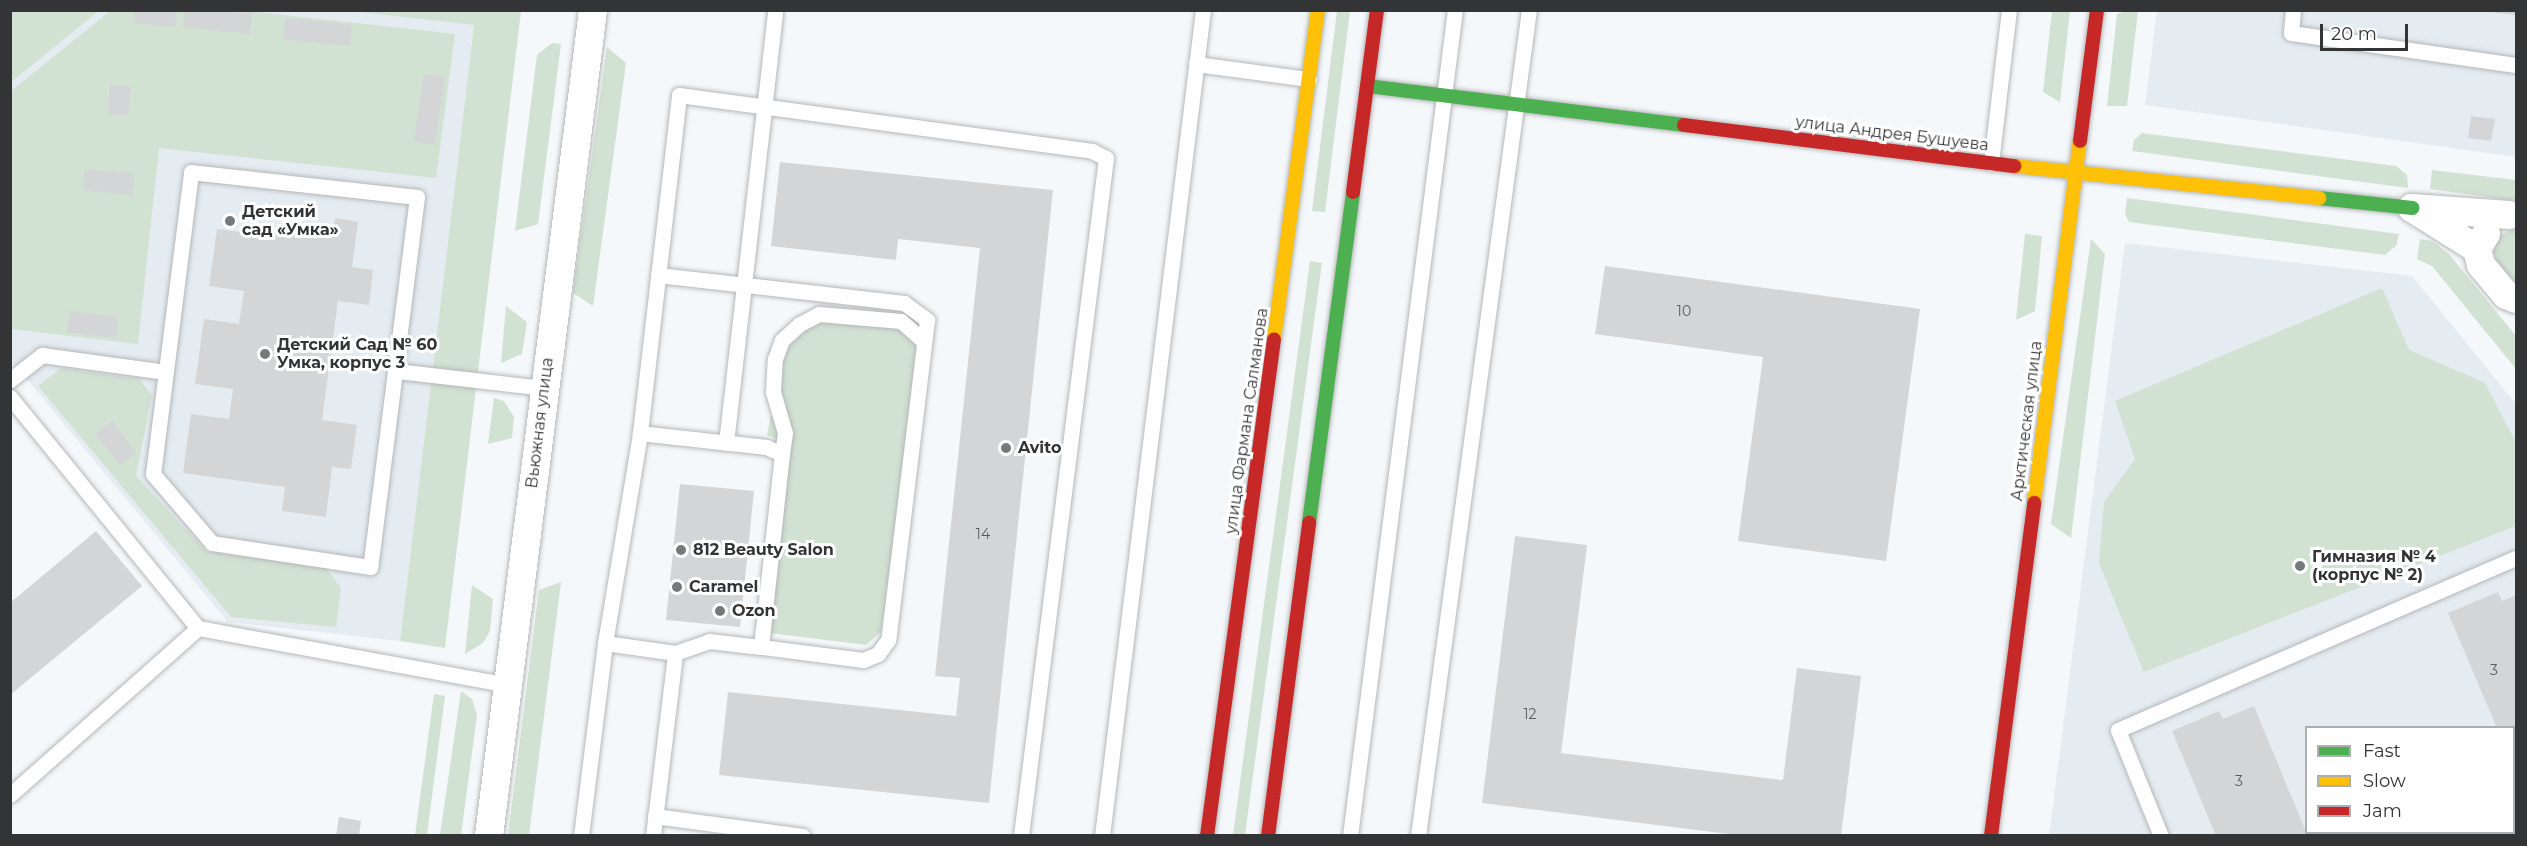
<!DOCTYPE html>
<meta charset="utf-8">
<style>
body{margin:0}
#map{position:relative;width:2527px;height:846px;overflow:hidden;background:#f5f8fa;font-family:Montserrat,sans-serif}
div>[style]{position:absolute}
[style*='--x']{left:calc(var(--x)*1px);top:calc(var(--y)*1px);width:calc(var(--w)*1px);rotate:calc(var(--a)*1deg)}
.built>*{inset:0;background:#e4ecf1}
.green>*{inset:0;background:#d1e1d2}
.building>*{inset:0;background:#d3d5d7}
.roads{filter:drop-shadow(0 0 2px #b5b7b9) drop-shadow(0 0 2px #b5b7b9)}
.lane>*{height:15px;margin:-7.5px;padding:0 7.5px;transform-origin:7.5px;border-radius:7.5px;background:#fefefe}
.street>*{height:28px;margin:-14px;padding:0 14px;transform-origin:14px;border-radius:14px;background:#fefefe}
.fast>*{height:14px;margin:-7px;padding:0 7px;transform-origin:7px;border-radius:7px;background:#4caf50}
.slow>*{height:14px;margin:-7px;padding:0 7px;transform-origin:7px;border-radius:7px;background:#ffc107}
.jam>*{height:14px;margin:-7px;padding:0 7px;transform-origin:7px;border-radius:7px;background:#c62828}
.dots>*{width:16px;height:16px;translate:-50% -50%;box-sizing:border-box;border:3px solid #fff;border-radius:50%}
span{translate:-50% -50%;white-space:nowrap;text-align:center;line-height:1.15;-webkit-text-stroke:6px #fff;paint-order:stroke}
.number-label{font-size:14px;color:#5a5c5e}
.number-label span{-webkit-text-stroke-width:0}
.street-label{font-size:16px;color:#323436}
.poi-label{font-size:16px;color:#323436;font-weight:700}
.left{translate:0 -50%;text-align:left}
.frame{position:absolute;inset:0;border:12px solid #323436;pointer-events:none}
.legend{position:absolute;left:2305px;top:726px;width:210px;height:108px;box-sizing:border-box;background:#fff;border:2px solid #adaeaf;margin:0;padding:8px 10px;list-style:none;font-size:18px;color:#323436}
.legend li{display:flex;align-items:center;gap:12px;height:30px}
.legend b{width:30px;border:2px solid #adaeaf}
.scale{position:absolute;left:2320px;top:24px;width:88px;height:27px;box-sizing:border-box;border:3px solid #323436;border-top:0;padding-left:8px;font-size:18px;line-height:21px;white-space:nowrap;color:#323436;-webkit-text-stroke:4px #fff;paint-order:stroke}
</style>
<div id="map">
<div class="built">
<div style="clip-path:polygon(352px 10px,474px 24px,400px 641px,228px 622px,11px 360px,10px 82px,99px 11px)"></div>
<div style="clip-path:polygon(2157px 11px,2516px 11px,2516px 157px,2145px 105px)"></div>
<div style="clip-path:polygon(evenodd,2125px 243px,2412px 276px,2516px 404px,2516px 835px,2049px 836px,2125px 243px,2306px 728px,2514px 728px,2514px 832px,2306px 832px,2306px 728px)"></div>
</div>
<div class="green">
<div style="clip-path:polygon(11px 10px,99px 10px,99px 11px,11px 82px)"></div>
<div style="clip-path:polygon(110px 11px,247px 11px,455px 34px,436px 178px,159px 148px,138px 344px,11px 329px,11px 91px)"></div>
<div style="clip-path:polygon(352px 11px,521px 11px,445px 648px,400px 641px,474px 25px)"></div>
<div style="clip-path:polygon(1337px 11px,1350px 11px,1325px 212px,1312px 211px)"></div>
<div style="clip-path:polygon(2052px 11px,2070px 11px,2060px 102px,2043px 92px)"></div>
<div style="clip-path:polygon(2127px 11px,2138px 11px,2127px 106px,2107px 106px,2117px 14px)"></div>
<div style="clip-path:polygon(552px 43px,561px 44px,538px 224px,515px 231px,537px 55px)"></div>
<div style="clip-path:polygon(607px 47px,626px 63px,593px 306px,573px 293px)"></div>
<div style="clip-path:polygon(2142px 133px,2396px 166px,2407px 175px,2408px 188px,2132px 151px,2134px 140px)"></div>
<div style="clip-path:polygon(2432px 170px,2516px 180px,2516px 201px,2430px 189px)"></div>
<div style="clip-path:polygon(2127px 198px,2399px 234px,2396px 246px,2385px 255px,2129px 222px,2125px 214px)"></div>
<div style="clip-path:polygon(2513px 229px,2516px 229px,2516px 284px,2496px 260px,2493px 248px,2500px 235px)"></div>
<div style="clip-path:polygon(2025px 234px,2042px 236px,2035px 311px,2016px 320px)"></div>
<div style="clip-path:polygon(2091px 239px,2105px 254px,2071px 538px,2051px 524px)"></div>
<div style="clip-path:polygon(2420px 239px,2432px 241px,2449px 254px,2516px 336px,2516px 369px,2432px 266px,2417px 259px)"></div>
<div style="clip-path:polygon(1310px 261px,1322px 263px,1245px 835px,1233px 835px)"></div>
<div style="clip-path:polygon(2382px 288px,2409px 350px,2485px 383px,2516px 443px,2516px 526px,2144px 672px,2099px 563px,2104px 502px,2135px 459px,2115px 401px)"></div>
<div style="clip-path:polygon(506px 306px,527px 322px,522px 354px,501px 363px)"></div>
<div style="clip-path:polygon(820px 318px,887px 325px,909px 333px,920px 345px,881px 632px,866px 645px,769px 633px,791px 445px,767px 435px,785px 347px,805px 325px)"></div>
<div style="clip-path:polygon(61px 368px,139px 379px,152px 395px,136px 476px,206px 551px,326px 568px,341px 588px,336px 627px,231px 617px,38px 386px)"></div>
<div style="clip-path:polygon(494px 398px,504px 401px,514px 417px,512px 438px,488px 444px)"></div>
<div style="clip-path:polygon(561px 582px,529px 835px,508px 835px,539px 590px)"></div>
<div style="clip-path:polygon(472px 585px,493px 599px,490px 631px,483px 643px,465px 654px)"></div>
<div style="clip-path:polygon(461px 691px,472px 699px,477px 715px,461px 835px,440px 835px)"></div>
<div style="clip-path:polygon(434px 694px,445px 696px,427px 835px,415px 835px)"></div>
</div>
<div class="building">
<div style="clip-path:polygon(135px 10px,177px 10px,175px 27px,134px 23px)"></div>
<div style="clip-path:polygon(184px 10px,252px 13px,250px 34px,183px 27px)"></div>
<div style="clip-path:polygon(2516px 10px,2516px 15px,2489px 12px,2489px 10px)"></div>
<div style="clip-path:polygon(285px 18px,352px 25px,350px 46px,283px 39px)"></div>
<div style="clip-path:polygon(424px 74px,445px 77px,435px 145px,414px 141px)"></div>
<div style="clip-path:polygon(110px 85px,131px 87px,128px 115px,108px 113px)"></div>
<div style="clip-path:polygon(2471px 116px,2495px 119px,2491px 141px,2468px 138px)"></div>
<div style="clip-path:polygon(780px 162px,1053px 190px,989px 803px,719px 775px,728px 692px,956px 716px,960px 678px,935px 676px,980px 248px,898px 239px,896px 260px,771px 246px)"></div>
<div style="clip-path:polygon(85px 169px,134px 174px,132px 195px,83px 190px)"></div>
<div style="clip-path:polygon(335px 218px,358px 222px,352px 267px,373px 270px,369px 305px,338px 301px,322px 420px,357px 425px,351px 469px,332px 467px,326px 517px,282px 511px,285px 487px,183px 473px,191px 414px,229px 419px,233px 389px,195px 384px,204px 319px,239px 324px,244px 291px,209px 286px,217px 229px,289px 238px,290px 224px,334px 230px)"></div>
<div style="clip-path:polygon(1605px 266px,1920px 309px,1886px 561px,1738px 541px,1763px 357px,1595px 334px)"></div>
<div style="clip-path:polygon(70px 311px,118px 317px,116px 338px,67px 332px)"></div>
<div style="clip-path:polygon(112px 421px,136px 452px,120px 465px,95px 434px)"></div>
<div style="clip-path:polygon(680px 484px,754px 491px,740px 627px,666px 620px)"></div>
<div style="clip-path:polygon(96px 531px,142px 586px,10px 695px,10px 603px)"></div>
<div style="clip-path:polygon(1515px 536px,1587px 545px,1561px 753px,1783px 780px,1797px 668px,1861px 676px,1841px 836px,1744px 836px,1482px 803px)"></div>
<div style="clip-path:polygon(2498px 592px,2502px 601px,2516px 595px,2516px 775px,2514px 728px,2497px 728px,2448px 613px)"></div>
<div style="clip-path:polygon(2254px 706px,2306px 832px,2309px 836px,2216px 836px,2172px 731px,2219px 711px,2223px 719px)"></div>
<div style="clip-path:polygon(339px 817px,361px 821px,359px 836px,336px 836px)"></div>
<div style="clip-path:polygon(2365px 832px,2480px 832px,2481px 836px,2366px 836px)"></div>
</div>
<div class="roads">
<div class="lane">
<div style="--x:2293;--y:10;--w:23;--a:95"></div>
<div style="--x:2291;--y:33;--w:227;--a:8.1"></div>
<div style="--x:1196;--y:64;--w:114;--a:7.6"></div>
<div style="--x:1991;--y:163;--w:154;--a:-83.3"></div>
<div style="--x:191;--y:172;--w:227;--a:6.3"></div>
<div style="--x:417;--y:197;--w:373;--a:97.2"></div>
<div style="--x:370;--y:567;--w:160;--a:-171.4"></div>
<div style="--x:212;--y:543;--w:91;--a:-130.5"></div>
<div style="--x:153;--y:474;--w:304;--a:-82.8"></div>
<div style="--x:658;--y:275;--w:248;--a:6.5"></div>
<div style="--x:904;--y:303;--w:29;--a:36"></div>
<div style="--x:927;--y:320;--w:322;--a:96.9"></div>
<div style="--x:888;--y:640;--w:17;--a:126"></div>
<div style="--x:878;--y:654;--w:16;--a:158"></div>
<div style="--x:863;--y:660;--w:103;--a:-172.7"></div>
<div style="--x:397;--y:371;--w:148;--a:6.6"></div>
<div style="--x:10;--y:380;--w:41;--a:-38"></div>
<div style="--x:42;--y:355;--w:125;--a:7.8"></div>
<div style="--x:10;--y:397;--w:298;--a:50.9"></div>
<div style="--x:198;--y:628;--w:316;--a:10.4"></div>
<div style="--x:726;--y:443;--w:436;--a:-83.5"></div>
<div style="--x:782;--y:454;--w:21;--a:-82"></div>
<div style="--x:785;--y:433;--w:43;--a:-106.3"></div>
<div style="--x:773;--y:392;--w:33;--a:-87"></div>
<div style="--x:775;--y:359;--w:20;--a:-70"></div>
<div style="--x:782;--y:340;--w:24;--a:-42"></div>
<div style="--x:800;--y:324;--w:21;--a:-28"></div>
<div style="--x:819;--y:314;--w:82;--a:4.9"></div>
<div style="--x:901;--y:321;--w:31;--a:42"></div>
<div style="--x:605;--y:643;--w:71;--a:8.1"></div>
<div style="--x:675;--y:653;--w:36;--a:-19"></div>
<div style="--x:709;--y:641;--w:52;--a:6.6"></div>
<div style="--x:761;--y:647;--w:194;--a:-83.8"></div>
<div style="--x:782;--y:454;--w:17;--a:-156"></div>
<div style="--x:766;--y:447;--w:127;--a:-173.7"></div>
<div style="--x:10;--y:795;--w:251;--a:-41.6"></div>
<div style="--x:655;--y:816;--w:149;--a:7.7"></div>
<div style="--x:581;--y:836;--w:194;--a:-82.9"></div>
<div style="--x:605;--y:643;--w:213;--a:-80.5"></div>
<div style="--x:640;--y:433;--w:340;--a:-83.4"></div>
<div style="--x:679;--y:95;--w:417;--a:7.7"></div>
<div style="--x:1092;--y:151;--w:16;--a:27"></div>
<div style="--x:1106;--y:158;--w:683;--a:97.15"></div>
<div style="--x:653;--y:836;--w:184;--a:-83.1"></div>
<div style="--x:1102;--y:836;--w:832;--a:-83.03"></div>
<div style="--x:1350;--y:836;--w:833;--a:-82.76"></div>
<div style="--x:1418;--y:836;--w:833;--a:-82.35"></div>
<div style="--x:2161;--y:836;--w:114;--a:-112.1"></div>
<div style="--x:2118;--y:730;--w:434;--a:-23.4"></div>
</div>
<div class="street">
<div style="--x:2486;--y:234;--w:17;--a:121"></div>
<div style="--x:2477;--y:249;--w:16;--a:76"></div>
<div style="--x:2481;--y:265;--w:39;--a:50"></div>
<div style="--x:2506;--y:295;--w:11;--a:22"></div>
<div style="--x:2477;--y:249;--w:77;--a:-147.8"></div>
<div style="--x:2412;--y:208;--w:97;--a:4.1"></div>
<div style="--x:489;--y:836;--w:833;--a:-82.82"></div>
</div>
<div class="fast">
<div style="--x:1367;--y:86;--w:319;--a:7"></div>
<div style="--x:2319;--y:198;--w:94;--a:6.1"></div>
<div style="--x:1309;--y:523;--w:334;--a:-82.4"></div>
</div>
<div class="slow">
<div style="--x:2014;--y:166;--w:307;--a:6"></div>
<div style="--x:1274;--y:339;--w:332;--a:-82.4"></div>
<div style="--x:2034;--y:503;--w:365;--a:-82.8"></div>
</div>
<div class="jam">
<div style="--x:1684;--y:125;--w:333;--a:7.1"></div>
<div style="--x:2080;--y:141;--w:132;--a:-82.6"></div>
<div style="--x:1353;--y:192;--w:184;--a:-82.5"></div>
<div style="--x:1207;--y:836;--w:501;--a:-82.32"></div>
<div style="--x:1268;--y:836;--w:316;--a:-82.5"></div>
<div style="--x:1991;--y:836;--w:336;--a:-82.6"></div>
</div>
</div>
<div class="dots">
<div style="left:230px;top:221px;background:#76797b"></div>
<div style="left:265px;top:354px;background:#76797b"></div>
<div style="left:1006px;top:448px;background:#76797b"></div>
<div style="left:681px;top:550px;background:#76797b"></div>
<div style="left:2300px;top:566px;background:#76797b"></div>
<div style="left:677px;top:587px;background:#76797b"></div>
<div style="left:720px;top:611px;background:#76797b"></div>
</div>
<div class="number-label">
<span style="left:1684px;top:311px">10</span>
<span style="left:983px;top:534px">14</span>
<span style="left:2494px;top:670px">3</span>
<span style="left:1530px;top:714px">12</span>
<span style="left:2239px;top:781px">3</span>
</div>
<div class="street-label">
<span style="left:1892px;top:134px;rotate:7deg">улица Андрея Бушуева</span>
<span style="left:1247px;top:421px;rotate:-82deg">улица Фармана Салманова</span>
<span style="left:2027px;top:421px;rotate:-83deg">Арктическая улица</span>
<span style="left:540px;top:423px;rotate:-83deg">Вьюжная улица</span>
</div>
<div class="poi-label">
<span class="left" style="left:242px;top:221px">Детский<br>сад «Умка»</span>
<span class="left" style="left:277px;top:354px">Детский Сад № 60<br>Умка, корпус 3</span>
<span class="left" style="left:1018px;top:448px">Avito</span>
<span class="left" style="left:693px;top:550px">812 Beauty Salon</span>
<span class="left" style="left:2312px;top:566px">Гимназия № 4<br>(корпус № 2)</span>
<span class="left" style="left:689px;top:587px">Caramel</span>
<span class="left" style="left:732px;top:611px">Ozon</span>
</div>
<div class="frame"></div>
<ul class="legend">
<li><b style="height:8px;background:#4caf50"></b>Fast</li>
<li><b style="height:8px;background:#ffc107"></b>Slow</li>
<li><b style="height:8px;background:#c62828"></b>Jam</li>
</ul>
<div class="scale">20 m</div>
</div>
